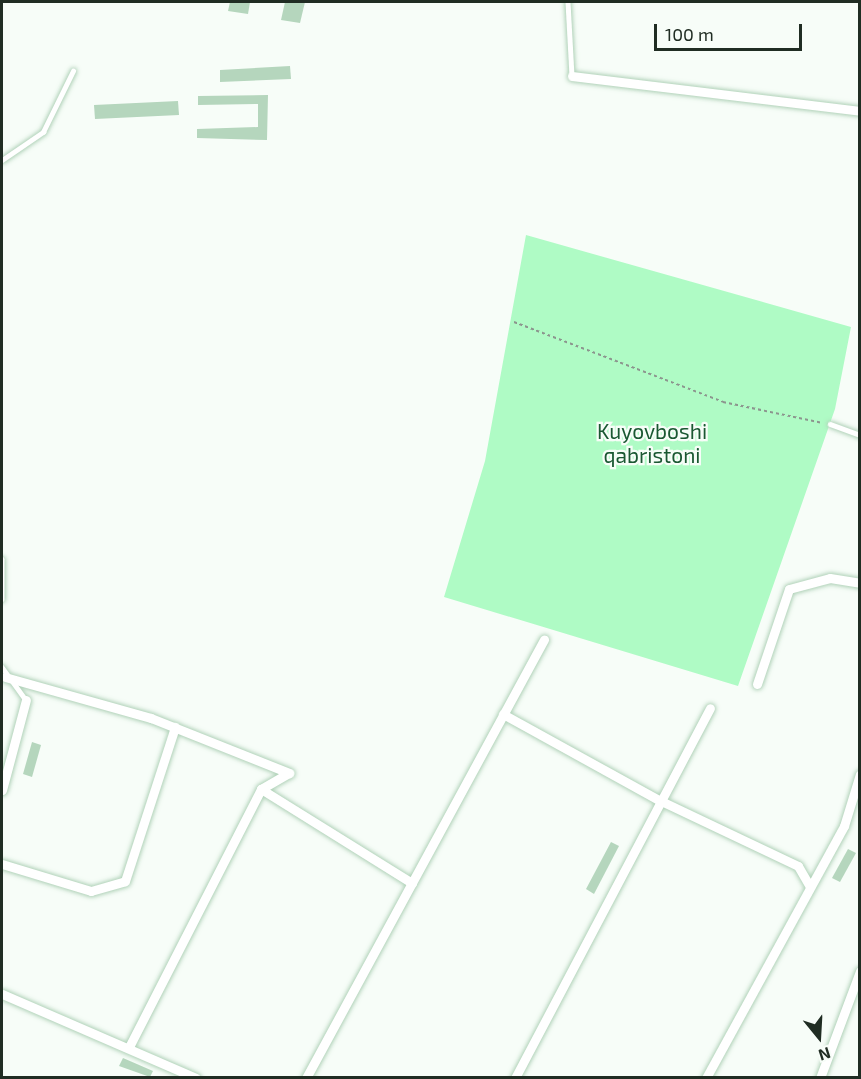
<!DOCTYPE html>
<style>
body{margin:0}
#map{position:relative;width:861px;height:1079px;overflow:hidden;background:#f7fdf8;font-family:"Exo 2",sans-serif}
div>[style]{position:absolute}
[style*='--x']{left:calc(var(--x)*1px);top:calc(var(--y)*1px);width:calc(var(--w)*1px);rotate:calc(var(--a)*1deg)}
.green>*{inset:0;background:#affbc5}
.building>*{inset:0;background:#b5d6bd}
.path>*{height:1.5px;margin-top:-0.75px;transform-origin:0;background:repeating-linear-gradient(90deg,#8c958e 0 3px,transparent 0 6px)}
.roads{filter:drop-shadow(0 0 2px #b1d2b9) drop-shadow(0 0 2px #b1d2b9)}
.lane>*{height:4.5px;margin:-2.25px;padding:0 2.25px;transform-origin:2.25px;border-radius:2.25px;background:#fff}
.street>*{height:9px;margin:-4.5px;padding:0 4.5px;transform-origin:4.5px;border-radius:4.5px;background:#fff}
span{translate:-50% -50%;white-space:nowrap;text-align:center;line-height:1.15;-webkit-text-stroke:4.5px #f7fdf8;paint-order:stroke}
.park-label{font-size:21px;color:#1a5832}
.frame{position:absolute;inset:0;border:3px solid #202d23;pointer-events:none}
.north{position:absolute;left:789px;top:1007px;width:60px;height:60px;-webkit-text-stroke:4px #f7fdf8;paint-order:stroke;rotate:162deg;font-size:16px;font-weight:700;line-height:24px;text-align:center;color:#202d23}
.north::after{content:'';display:block;margin:auto;width:21px;height:27px;background:#202d23;clip-path:polygon(50% 0,100% 100%,50% 72%,0 100%)}
.scale{position:absolute;left:654px;top:24px;width:148px;height:27px;box-sizing:border-box;border:3px solid #202d23;border-top:0;padding-left:8px;font-size:18px;line-height:21px;white-space:nowrap;color:#202d23;-webkit-text-stroke:4px #f7fdf8;paint-order:stroke}
</style>
<div id="map">
<div class="green">
<div style="clip-path:polygon(526px 235px,851px 327px,835px 409px,738px 686px,444px 597px,485px 461px)"></div>
</div>
<div class="building">
<div style="clip-path:polygon(230px 2px,250px 2px,248px 14px,228px 11px)"></div>
<div style="clip-path:polygon(285px 2px,305px 2px,300px 23px,281px 20px)"></div>
<div style="clip-path:polygon(290px 66px,291px 79px,220px 82px,220px 70px)"></div>
<div style="clip-path:polygon(268px 95px,267px 140px,197px 138px,197px 129px,258px 127px,258px 104px,198px 105px,198px 96px)"></div>
<div style="clip-path:polygon(178px 101px,179px 115px,95px 119px,94px 105px)"></div>
<div style="clip-path:polygon(32px 742px,41px 745px,32px 777px,23px 774px)"></div>
<div style="clip-path:polygon(611px 842px,619px 846px,594px 894px,586px 889px)"></div>
<div style="clip-path:polygon(848px 849px,856px 853px,840px 882px,832px 878px)"></div>
<div style="clip-path:polygon(123px 1058px,153px 1071px,150px 1077px,119px 1066px)"></div>
</div>
<div class="path">
<div style="--x:514;--y:322;--w:224;--a:20.9"></div>
<div style="--x:723;--y:402;--w:102;--a:11.9"></div>
</div>
<div class="roads">
<div class="lane">
<div style="--x:568;--y:2;--w:74;--a:86.9"></div>
<div style="--x:2;--y:160;--w:50;--a:-34.3"></div>
<div style="--x:43;--y:132;--w:68;--a:-63.8"></div>
<div style="--x:830;--y:424;--w:32;--a:20"></div>
<div style="--x:2;--y:559;--w:40;--a:90"></div>
<div style="--x:2;--y:667;--w:41;--a:54"></div>
</div>
<div class="street">
<div style="--x:572;--y:76;--w:290;--a:6.9"></div>
<div style="--x:5;--y:677;--w:152;--a:15.7"></div>
<div style="--x:151;--y:718;--w:149;--a:21.7"></div>
<div style="--x:757;--y:684;--w:100;--a:-71.4"></div>
<div style="--x:789;--y:589;--w:42;--a:-15"></div>
<div style="--x:830;--y:578;--w:30;--a:9"></div>
<div style="--x:503;--y:714;--w:178;--a:28.9"></div>
<div style="--x:659;--y:800;--w:154;--a:25.4"></div>
<div style="--x:798;--y:866;--w:24;--a:60"></div>
<div style="--x:261;--y:789;--w:178;--a:31.9"></div>
<div style="--x:2;--y:790;--w:93;--a:-75.1"></div>
<div style="--x:2;--y:864;--w:93;--a:16.9"></div>
<div style="--x:91;--y:891;--w:35;--a:-16"></div>
<div style="--x:125;--y:881;--w:162;--a:-72"></div>
<div style="--x:2;--y:994;--w:211;--a:23.4"></div>
<div style="--x:129;--y:1047;--w:290;--a:-62.9"></div>
<div style="--x:261;--y:789;--w:32;--a:-30"></div>
<div style="--x:306;--y:1078;--w:499;--a:-61.5"></div>
<div style="--x:515;--y:1078;--w:418;--a:-62.2"></div>
<div style="--x:706;--y:1078;--w:287;--a:-61.3"></div>
<div style="--x:844;--y:826;--w:54;--a:-72.9"></div>
<div style="--x:820;--y:1078;--w:114;--a:-69.5"></div>
</div>
</div>
<div class="park-label">
<span style="left:652px;top:443px">Kuyovboshi<br>qabristoni</span>
</div>
<div class="frame"></div>
<div class="north">N</div>
<div class="scale">100 m</div>
</div>
